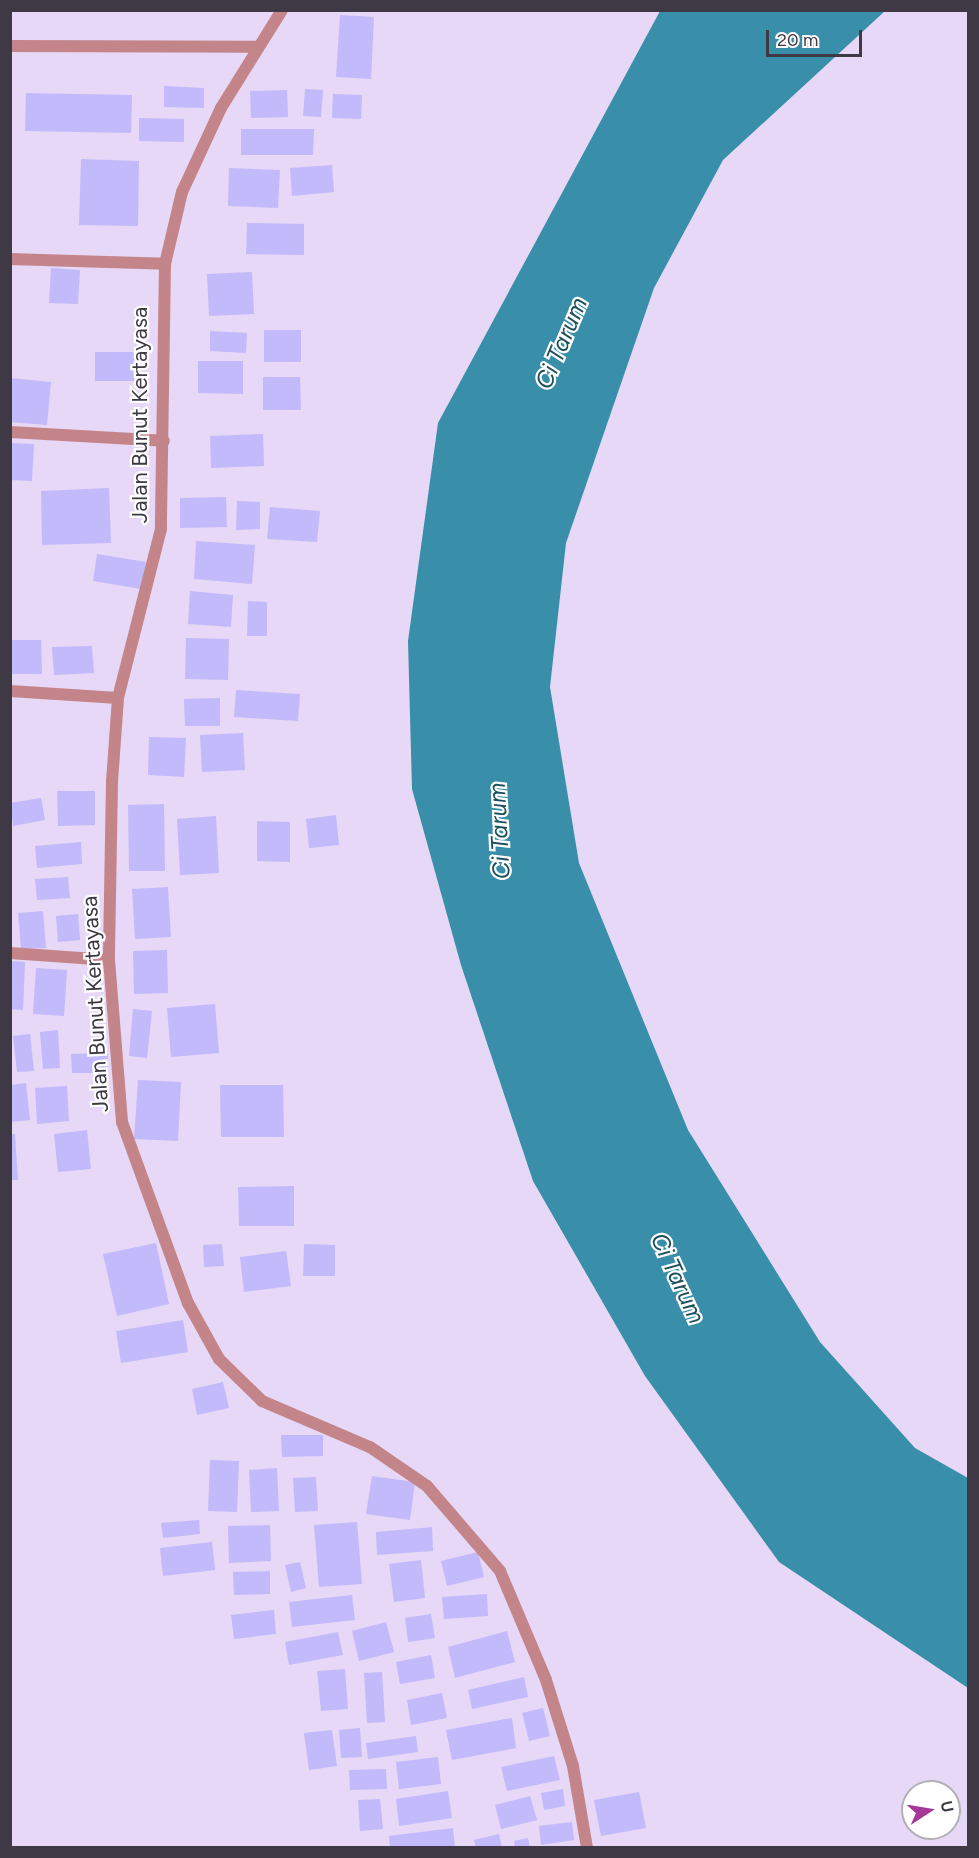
<!DOCTYPE html>
<style>
body{margin:0}
#map{position:relative;width:979px;height:1858px;overflow:hidden;background:#e6d8f6;font-family:Figtree,sans-serif}
div>[style]{position:absolute}
[style*='--x']{left:calc(var(--x)*1px);top:calc(var(--y)*1px);width:calc(var(--w)*1px);rotate:calc(var(--a)*1deg)}
.water>*{inset:0;background:#398fa9}
.building>*{inset:0;background:#c2bafa}
.street>*{height:12px;margin:-6px;padding:0 6px;transform-origin:6px;border-radius:6px;background:#c4858a}
span{translate:-50% -50%;white-space:nowrap;text-align:center;line-height:1.15;-webkit-text-stroke:4.5px #fff;paint-order:stroke}
.street-label{font-size:22px;color:#3e3944}
.water-label{font-size:24px;color:#1e4f5d;font-style:italic}
.frame{position:absolute;inset:0;border:12px solid #3e3944;pointer-events:none}
.north{position:absolute;left:901px;top:1780px;width:60px;height:60px;box-sizing:border-box;background:#fff;border:2px solid #b2b0b4;border-radius:50%;rotate:78deg;font-size:16px;font-weight:700;line-height:24px;text-align:center;color:#3e3944}
.north::after{content:'';display:block;margin:auto;width:21px;height:27px;background:#a63998;clip-path:polygon(50% 0,100% 100%,50% 72%,0 100%)}
.scale{position:absolute;left:766px;top:30px;width:96px;height:27px;box-sizing:border-box;border:3px solid #3e3944;border-top:0;padding-left:8px;font-size:18px;line-height:21px;white-space:nowrap;color:#3e3944;-webkit-text-stroke:4px #fff;paint-order:stroke}
</style>
<div id="map">
<div class="water">
<div style="clip-path:polygon(660px 11px,885px 11px,723px 160px,654px 288px,566px 543px,550px 687px,579px 863px,688px 1130px,820px 1342px,915px 1448px,968px 1478px,968px 1688px,779px 1562px,645px 1376px,533px 1181px,461px 965px,412px 789px,408px 641px,438px 423px)"></div>
</div>
<div class="building">
<div style="clip-path:polygon(340px 15px,374px 17px,371px 79px,336px 77px)"></div>
<div style="clip-path:polygon(164px 86px,204px 88px,204px 108px,164px 107px)"></div>
<div style="clip-path:polygon(305px 89px,323px 90px,321px 117px,303px 116px)"></div>
<div style="clip-path:polygon(287px 90px,288px 117px,251px 118px,250px 91px)"></div>
<div style="clip-path:polygon(26px 93px,132px 95px,131px 133px,25px 131px)"></div>
<div style="clip-path:polygon(333px 94px,362px 95px,361px 119px,332px 118px)"></div>
<div style="clip-path:polygon(139px 118px,184px 119px,184px 142px,139px 141px)"></div>
<div style="clip-path:polygon(241px 129px,314px 129px,313px 155px,241px 155px)"></div>
<div style="clip-path:polygon(81px 159px,139px 161px,138px 226px,79px 225px)"></div>
<div style="clip-path:polygon(332px 165px,334px 192px,292px 196px,290px 168px)"></div>
<div style="clip-path:polygon(229px 168px,280px 170px,278px 208px,228px 206px)"></div>
<div style="clip-path:polygon(247px 223px,304px 224px,304px 255px,246px 254px)"></div>
<div style="clip-path:polygon(51px 268px,80px 270px,78px 304px,49px 303px)"></div>
<div style="clip-path:polygon(252px 272px,254px 314px,209px 316px,207px 274px)"></div>
<div style="clip-path:polygon(264px 330px,301px 330px,301px 362px,264px 362px)"></div>
<div style="clip-path:polygon(210px 331px,247px 333px,246px 353px,210px 351px)"></div>
<div style="clip-path:polygon(95px 352px,140px 352px,140px 381px,95px 381px)"></div>
<div style="clip-path:polygon(198px 361px,243px 361px,243px 394px,198px 393px)"></div>
<div style="clip-path:polygon(263px 377px,300px 377px,301px 410px,263px 410px)"></div>
<div style="clip-path:polygon(10px 378px,51px 382px,47px 425px,10px 422px)"></div>
<div style="clip-path:polygon(263px 434px,264px 466px,211px 468px,210px 436px)"></div>
<div style="clip-path:polygon(10px 443px,34px 444px,32px 481px,10px 480px)"></div>
<div style="clip-path:polygon(109px 488px,111px 543px,42px 545px,41px 491px)"></div>
<div style="clip-path:polygon(226px 497px,227px 527px,180px 528px,180px 498px)"></div>
<div style="clip-path:polygon(237px 501px,260px 502px,260px 529px,236px 530px)"></div>
<div style="clip-path:polygon(270px 507px,320px 511px,317px 542px,267px 539px)"></div>
<div style="clip-path:polygon(196px 541px,255px 545px,252px 584px,194px 579px)"></div>
<div style="clip-path:polygon(97px 554px,146px 562px,141px 589px,93px 581px)"></div>
<div style="clip-path:polygon(190px 591px,233px 595px,231px 627px,188px 624px)"></div>
<div style="clip-path:polygon(248px 601px,267px 602px,267px 636px,247px 636px)"></div>
<div style="clip-path:polygon(186px 638px,229px 639px,228px 680px,185px 679px)"></div>
<div style="clip-path:polygon(10px 640px,41px 640px,42px 674px,10px 674px)"></div>
<div style="clip-path:polygon(92px 646px,94px 673px,54px 675px,52px 647px)"></div>
<div style="clip-path:polygon(236px 690px,300px 694px,298px 721px,234px 717px)"></div>
<div style="clip-path:polygon(220px 698px,220px 726px,185px 726px,184px 699px)"></div>
<div style="clip-path:polygon(243px 733px,245px 770px,202px 772px,200px 735px)"></div>
<div style="clip-path:polygon(149px 737px,186px 738px,184px 777px,148px 775px)"></div>
<div style="clip-path:polygon(57px 791px,95px 791px,95px 825px,58px 826px)"></div>
<div style="clip-path:polygon(41px 798px,45px 820px,13px 826px,10px 803px)"></div>
<div style="clip-path:polygon(164px 804px,165px 871px,129px 871px,128px 805px)"></div>
<div style="clip-path:polygon(336px 815px,339px 845px,309px 848px,306px 819px)"></div>
<div style="clip-path:polygon(216px 816px,219px 873px,180px 875px,177px 819px)"></div>
<div style="clip-path:polygon(257px 821px,290px 822px,290px 862px,257px 861px)"></div>
<div style="clip-path:polygon(81px 842px,82px 864px,37px 868px,35px 846px)"></div>
<div style="clip-path:polygon(68px 877px,70px 898px,37px 900px,35px 879px)"></div>
<div style="clip-path:polygon(168px 887px,171px 937px,135px 939px,132px 889px)"></div>
<div style="clip-path:polygon(43px 911px,46px 948px,21px 949px,18px 913px)"></div>
<div style="clip-path:polygon(78px 914px,80px 940px,58px 942px,56px 916px)"></div>
<div style="clip-path:polygon(167px 950px,168px 993px,134px 994px,133px 951px)"></div>
<div style="clip-path:polygon(10px 961px,25px 962px,23px 1010px,10px 1009px)"></div>
<div style="clip-path:polygon(36px 968px,67px 970px,64px 1016px,33px 1014px)"></div>
<div style="clip-path:polygon(215px 1004px,219px 1053px,171px 1057px,167px 1008px)"></div>
<div style="clip-path:polygon(133px 1009px,152px 1011px,147px 1058px,129px 1056px)"></div>
<div style="clip-path:polygon(58px 1030px,60px 1068px,43px 1069px,40px 1032px)"></div>
<div style="clip-path:polygon(30px 1034px,34px 1071px,17px 1072px,13px 1036px)"></div>
<div style="clip-path:polygon(108px 1053px,108px 1073px,72px 1073px,71px 1054px)"></div>
<div style="clip-path:polygon(138px 1080px,181px 1082px,178px 1141px,134px 1139px)"></div>
<div style="clip-path:polygon(26px 1083px,30px 1120px,10px 1122px,10px 1085px)"></div>
<div style="clip-path:polygon(220px 1085px,283px 1085px,284px 1137px,221px 1137px)"></div>
<div style="clip-path:polygon(67px 1086px,69px 1121px,37px 1124px,35px 1088px)"></div>
<div style="clip-path:polygon(87px 1130px,91px 1169px,58px 1172px,54px 1134px)"></div>
<div style="clip-path:polygon(10px 1134px,15px 1134px,18px 1180px,10px 1180px)"></div>
<div style="clip-path:polygon(294px 1186px,294px 1226px,239px 1226px,238px 1187px)"></div>
<div style="clip-path:polygon(156px 1243px,169px 1304px,117px 1316px,103px 1254px)"></div>
<div style="clip-path:polygon(222px 1244px,224px 1266px,204px 1267px,203px 1245px)"></div>
<div style="clip-path:polygon(304px 1244px,335px 1245px,335px 1276px,303px 1276px)"></div>
<div style="clip-path:polygon(286px 1251px,291px 1286px,244px 1292px,240px 1257px)"></div>
<div style="clip-path:polygon(183px 1320px,188px 1352px,121px 1363px,116px 1331px)"></div>
<div style="clip-path:polygon(223px 1382px,229px 1408px,197px 1415px,192px 1389px)"></div>
<div style="clip-path:polygon(281px 1435px,323px 1435px,323px 1456px,282px 1457px)"></div>
<div style="clip-path:polygon(210px 1460px,239px 1461px,237px 1512px,208px 1511px)"></div>
<div style="clip-path:polygon(277px 1468px,279px 1511px,251px 1512px,249px 1470px)"></div>
<div style="clip-path:polygon(372px 1476px,415px 1482px,410px 1520px,366px 1514px)"></div>
<div style="clip-path:polygon(316px 1477px,318px 1511px,295px 1512px,293px 1478px)"></div>
<div style="clip-path:polygon(199px 1520px,200px 1534px,163px 1538px,161px 1523px)"></div>
<div style="clip-path:polygon(357px 1522px,362px 1584px,319px 1587px,314px 1525px)"></div>
<div style="clip-path:polygon(270px 1525px,271px 1561px,229px 1563px,228px 1526px)"></div>
<div style="clip-path:polygon(432px 1527px,433px 1551px,377px 1555px,376px 1532px)"></div>
<div style="clip-path:polygon(212px 1542px,215px 1570px,163px 1576px,160px 1548px)"></div>
<div style="clip-path:polygon(478px 1552px,484px 1577px,447px 1586px,441px 1561px)"></div>
<div style="clip-path:polygon(421px 1560px,425px 1598px,394px 1602px,389px 1564px)"></div>
<div style="clip-path:polygon(300px 1562px,306px 1588px,291px 1592px,285px 1565px)"></div>
<div style="clip-path:polygon(270px 1571px,270px 1594px,234px 1595px,233px 1572px)"></div>
<div style="clip-path:polygon(487px 1594px,488px 1616px,444px 1619px,442px 1597px)"></div>
<div style="clip-path:polygon(352px 1595px,355px 1620px,292px 1627px,289px 1602px)"></div>
<div style="clip-path:polygon(274px 1610px,276px 1634px,234px 1639px,231px 1615px)"></div>
<div style="clip-path:polygon(431px 1614px,435px 1638px,408px 1642px,405px 1618px)"></div>
<div style="clip-path:polygon(386px 1622px,394px 1652px,359px 1661px,352px 1631px)"></div>
<div style="clip-path:polygon(507px 1631px,515px 1662px,455px 1678px,448px 1647px)"></div>
<div style="clip-path:polygon(338px 1632px,343px 1655px,289px 1665px,285px 1642px)"></div>
<div style="clip-path:polygon(431px 1655px,435px 1678px,400px 1684px,396px 1662px)"></div>
<div style="clip-path:polygon(345px 1669px,348px 1709px,321px 1711px,317px 1671px)"></div>
<div style="clip-path:polygon(382px 1672px,385px 1722px,367px 1723px,364px 1673px)"></div>
<div style="clip-path:polygon(524px 1677px,528px 1697px,472px 1709px,468px 1690px)"></div>
<div style="clip-path:polygon(442px 1693px,447px 1718px,411px 1725px,407px 1700px)"></div>
<div style="clip-path:polygon(543px 1708px,550px 1736px,529px 1741px,522px 1713px)"></div>
<div style="clip-path:polygon(512px 1718px,516px 1748px,452px 1760px,446px 1730px)"></div>
<div style="clip-path:polygon(360px 1728px,362px 1757px,341px 1758px,339px 1730px)"></div>
<div style="clip-path:polygon(332px 1730px,337px 1766px,309px 1770px,304px 1733px)"></div>
<div style="clip-path:polygon(416px 1736px,418px 1752px,368px 1759px,366px 1743px)"></div>
<div style="clip-path:polygon(554px 1756px,560px 1780px,507px 1791px,501px 1767px)"></div>
<div style="clip-path:polygon(438px 1757px,441px 1784px,399px 1789px,396px 1762px)"></div>
<div style="clip-path:polygon(386px 1769px,387px 1789px,350px 1790px,349px 1770px)"></div>
<div style="clip-path:polygon(563px 1789px,565px 1806px,544px 1810px,541px 1793px)"></div>
<div style="clip-path:polygon(448px 1791px,452px 1818px,399px 1826px,396px 1799px)"></div>
<div style="clip-path:polygon(639px 1792px,646px 1828px,601px 1836px,594px 1800px)"></div>
<div style="clip-path:polygon(530px 1796px,537px 1820px,501px 1829px,495px 1805px)"></div>
<div style="clip-path:polygon(380px 1799px,383px 1829px,360px 1831px,358px 1800px)"></div>
<div style="clip-path:polygon(572px 1822px,574px 1840px,541px 1845px,539px 1826px)"></div>
<div style="clip-path:polygon(453px 1828px,455px 1848px,390px 1848px,389px 1836px)"></div>
<div style="clip-path:polygon(499px 1834px,502px 1848px,476px 1848px,474px 1840px)"></div>
<div style="clip-path:polygon(528px 1838px,530px 1848px,515px 1848px,514px 1841px)"></div>
</div>
<div class="street">
<div style="--x:282;--y:10;--w:115;--a:121.9"></div>
<div style="--x:221;--y:108;--w:93;--a:114.9"></div>
<div style="--x:182;--y:192;--w:74;--a:103.3"></div>
<div style="--x:165;--y:264;--w:265;--a:90.9"></div>
<div style="--x:161;--y:529;--w:174;--a:104.3"></div>
<div style="--x:118;--y:698;--w:83;--a:94.1"></div>
<div style="--x:112;--y:781;--w:179;--a:91"></div>
<div style="--x:109;--y:960;--w:163;--a:85.4"></div>
<div style="--x:122;--y:1122;--w:193;--a:70"></div>
<div style="--x:188;--y:1303;--w:64;--a:61"></div>
<div style="--x:219;--y:1359;--w:60;--a:44.3"></div>
<div style="--x:262;--y:1401;--w:117;--a:23.1"></div>
<div style="--x:370;--y:1447;--w:69;--a:34.4"></div>
<div style="--x:427;--y:1486;--w:112;--a:49.3"></div>
<div style="--x:500;--y:1571;--w:118;--a:67.1"></div>
<div style="--x:546;--y:1680;--w:90;--a:72.6"></div>
<div style="--x:573;--y:1766;--w:83;--a:80.3"></div>
<div style="--x:10;--y:46;--w:247;--a:0.2"></div>
<div style="--x:10;--y:259;--w:155;--a:1.8"></div>
<div style="--x:10;--y:432;--w:154;--a:3.3"></div>
<div style="--x:10;--y:691;--w:108;--a:3.7"></div>
<div style="--x:10;--y:953;--w:99;--a:4"></div>
</div>
<div class="street-label">
<span style="left:140px;top:415px;rotate:-90deg">Jalan Bunut Kertayasa</span>
<span style="left:95px;top:1004px;rotate:-93deg">Jalan Bunut Kertayasa</span>
</div>
<div class="water-label">
<span style="left:561px;top:343px;rotate:-67deg">Ci Tarum</span>
<span style="left:499px;top:831px;rotate:-93deg">Ci Tarum</span>
<span style="left:678px;top:1278px;rotate:65deg">Ci Tarum</span>
</div>
<div class="frame"></div>
<div class="north">U</div>
<div class="scale">20 m</div>
</div>
